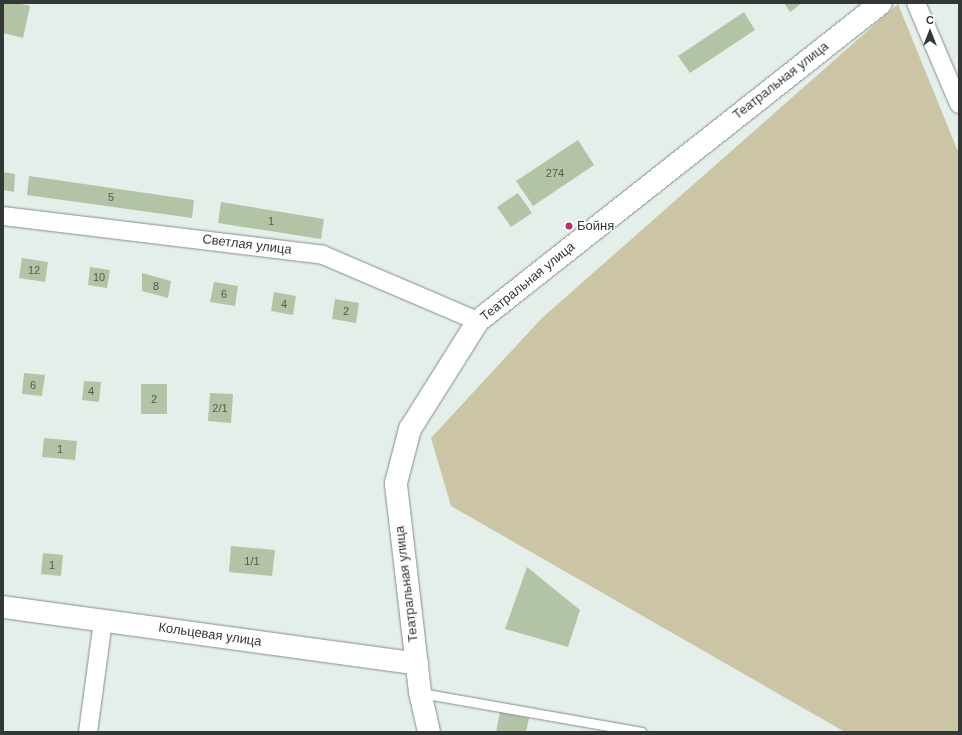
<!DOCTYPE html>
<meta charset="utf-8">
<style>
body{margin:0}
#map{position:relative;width:962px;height:735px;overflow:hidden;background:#e4efea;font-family:Helvetica,sans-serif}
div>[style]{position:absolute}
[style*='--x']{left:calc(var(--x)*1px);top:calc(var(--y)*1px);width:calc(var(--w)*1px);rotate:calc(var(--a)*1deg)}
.green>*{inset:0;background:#cbc5a6}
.building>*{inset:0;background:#b2c4a5}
.roads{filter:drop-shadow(0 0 1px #838d89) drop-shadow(0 0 1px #838d89)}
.service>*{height:9px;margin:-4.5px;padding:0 4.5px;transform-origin:4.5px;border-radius:4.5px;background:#fff}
.minor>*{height:18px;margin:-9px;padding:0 9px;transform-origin:9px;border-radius:9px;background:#fff}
.tertiary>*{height:22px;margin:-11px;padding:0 11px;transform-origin:11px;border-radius:11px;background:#fff}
.secondary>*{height:22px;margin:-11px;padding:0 11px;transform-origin:11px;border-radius:11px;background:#fff}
.dots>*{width:11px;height:11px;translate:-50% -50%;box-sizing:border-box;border:2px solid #fff;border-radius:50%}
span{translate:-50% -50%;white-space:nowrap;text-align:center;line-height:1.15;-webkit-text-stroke:3px #fff;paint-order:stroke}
.number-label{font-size:11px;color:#535a51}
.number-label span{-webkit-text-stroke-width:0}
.street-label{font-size:13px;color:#333735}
.poi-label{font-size:13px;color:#333735}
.left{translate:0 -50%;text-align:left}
.frame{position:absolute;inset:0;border:4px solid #333735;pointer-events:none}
.north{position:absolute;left:910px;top:12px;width:40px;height:40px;-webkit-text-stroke:3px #fff;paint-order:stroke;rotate:0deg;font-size:11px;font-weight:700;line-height:16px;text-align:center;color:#333735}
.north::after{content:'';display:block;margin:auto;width:14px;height:18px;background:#333735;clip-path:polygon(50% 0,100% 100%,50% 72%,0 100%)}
</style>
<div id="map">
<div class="green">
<div style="clip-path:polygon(898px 4px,959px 154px,959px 732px,845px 732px,451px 506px,431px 438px,542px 318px)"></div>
</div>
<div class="building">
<div style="clip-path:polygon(3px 3px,17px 3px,30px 6px,23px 38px,3px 33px)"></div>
<div style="clip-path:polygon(784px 3px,802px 3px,790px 12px)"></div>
<div style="clip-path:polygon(744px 12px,755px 30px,690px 73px,678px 56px)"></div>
<div style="clip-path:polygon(578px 140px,594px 165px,533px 206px,516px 181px)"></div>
<div style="clip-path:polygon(3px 172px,15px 174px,14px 192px,3px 190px)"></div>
<div style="clip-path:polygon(29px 176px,194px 200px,192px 218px,27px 195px)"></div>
<div style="clip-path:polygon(518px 193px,532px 213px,511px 227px,497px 207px)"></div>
<div style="clip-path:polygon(221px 202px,324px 219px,321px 239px,218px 223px)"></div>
<div style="clip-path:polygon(22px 258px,48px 262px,45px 282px,19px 278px)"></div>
<div style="clip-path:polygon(90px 267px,110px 270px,107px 288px,88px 285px)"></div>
<div style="clip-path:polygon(142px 273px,171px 281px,168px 298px,142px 291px)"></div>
<div style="clip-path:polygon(214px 282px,238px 286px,235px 306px,210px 302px)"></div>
<div style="clip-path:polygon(274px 292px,296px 296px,293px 315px,271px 311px)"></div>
<div style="clip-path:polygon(335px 299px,359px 303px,356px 323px,332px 319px)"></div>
<div style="clip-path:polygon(24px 373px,45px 375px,42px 396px,22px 394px)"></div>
<div style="clip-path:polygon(84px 381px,101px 382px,99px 402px,82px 400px)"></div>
<div style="clip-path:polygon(141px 384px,167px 384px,167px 414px,141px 414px)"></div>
<div style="clip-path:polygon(210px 393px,233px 394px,231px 423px,208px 421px)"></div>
<div style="clip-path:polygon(44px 438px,77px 441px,75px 460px,42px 457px)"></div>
<div style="clip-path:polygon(231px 546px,275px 550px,272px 576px,229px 572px)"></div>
<div style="clip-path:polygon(43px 553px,63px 555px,61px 576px,41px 574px)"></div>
<div style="clip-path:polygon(527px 567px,580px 610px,568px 647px,505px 629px)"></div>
<div style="clip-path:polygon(500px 712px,529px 718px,526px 732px,496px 732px)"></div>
</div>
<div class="roads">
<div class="service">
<div style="--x:421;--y:693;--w:224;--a:10"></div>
</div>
<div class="minor">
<div style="--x:916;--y:3;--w:110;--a:66.9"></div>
<div style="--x:3;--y:216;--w:322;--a:6.9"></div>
<div style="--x:323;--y:255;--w:168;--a:23.1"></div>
<div style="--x:88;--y:732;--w:112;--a:-82.3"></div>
</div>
<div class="tertiary">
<div style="--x:3;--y:607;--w:418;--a:7.8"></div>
</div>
<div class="secondary">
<div style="--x:429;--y:732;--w:41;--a:-102.7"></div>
<div style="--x:420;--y:692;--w:210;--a:-96.6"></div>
<div style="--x:396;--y:483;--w:56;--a:-75.5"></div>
<div style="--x:410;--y:429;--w:128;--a:-57.8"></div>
<div style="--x:478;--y:321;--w:513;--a:-38.28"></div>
</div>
</div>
<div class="dots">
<div style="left:569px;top:226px;background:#b9306e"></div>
</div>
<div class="number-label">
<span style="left:555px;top:173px">274</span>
<span style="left:111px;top:197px">5</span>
<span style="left:271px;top:221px">1</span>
<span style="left:34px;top:270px">12</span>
<span style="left:99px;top:277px">10</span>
<span style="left:156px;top:286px">8</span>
<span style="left:224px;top:294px">6</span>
<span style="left:284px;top:304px">4</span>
<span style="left:346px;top:311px">2</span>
<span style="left:33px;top:385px">6</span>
<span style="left:91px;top:391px">4</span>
<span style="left:154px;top:399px">2</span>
<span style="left:220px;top:408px">2/1</span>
<span style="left:60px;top:449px">1</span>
<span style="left:252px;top:561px">1/1</span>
<span style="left:52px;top:565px">1</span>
</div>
<div class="street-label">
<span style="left:781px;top:81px;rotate:-38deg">Театральная улица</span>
<span style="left:247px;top:245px;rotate:7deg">Светлая улица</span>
<span style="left:528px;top:282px;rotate:-39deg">Театральная улица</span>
<span style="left:407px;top:584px;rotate:-97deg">Театральная улица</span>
<span style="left:210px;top:635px;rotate:8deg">Кольцевая улица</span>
</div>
<div class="poi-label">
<span class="left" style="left:577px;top:226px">Бойня</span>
</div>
<div class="frame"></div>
<div class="north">С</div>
</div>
